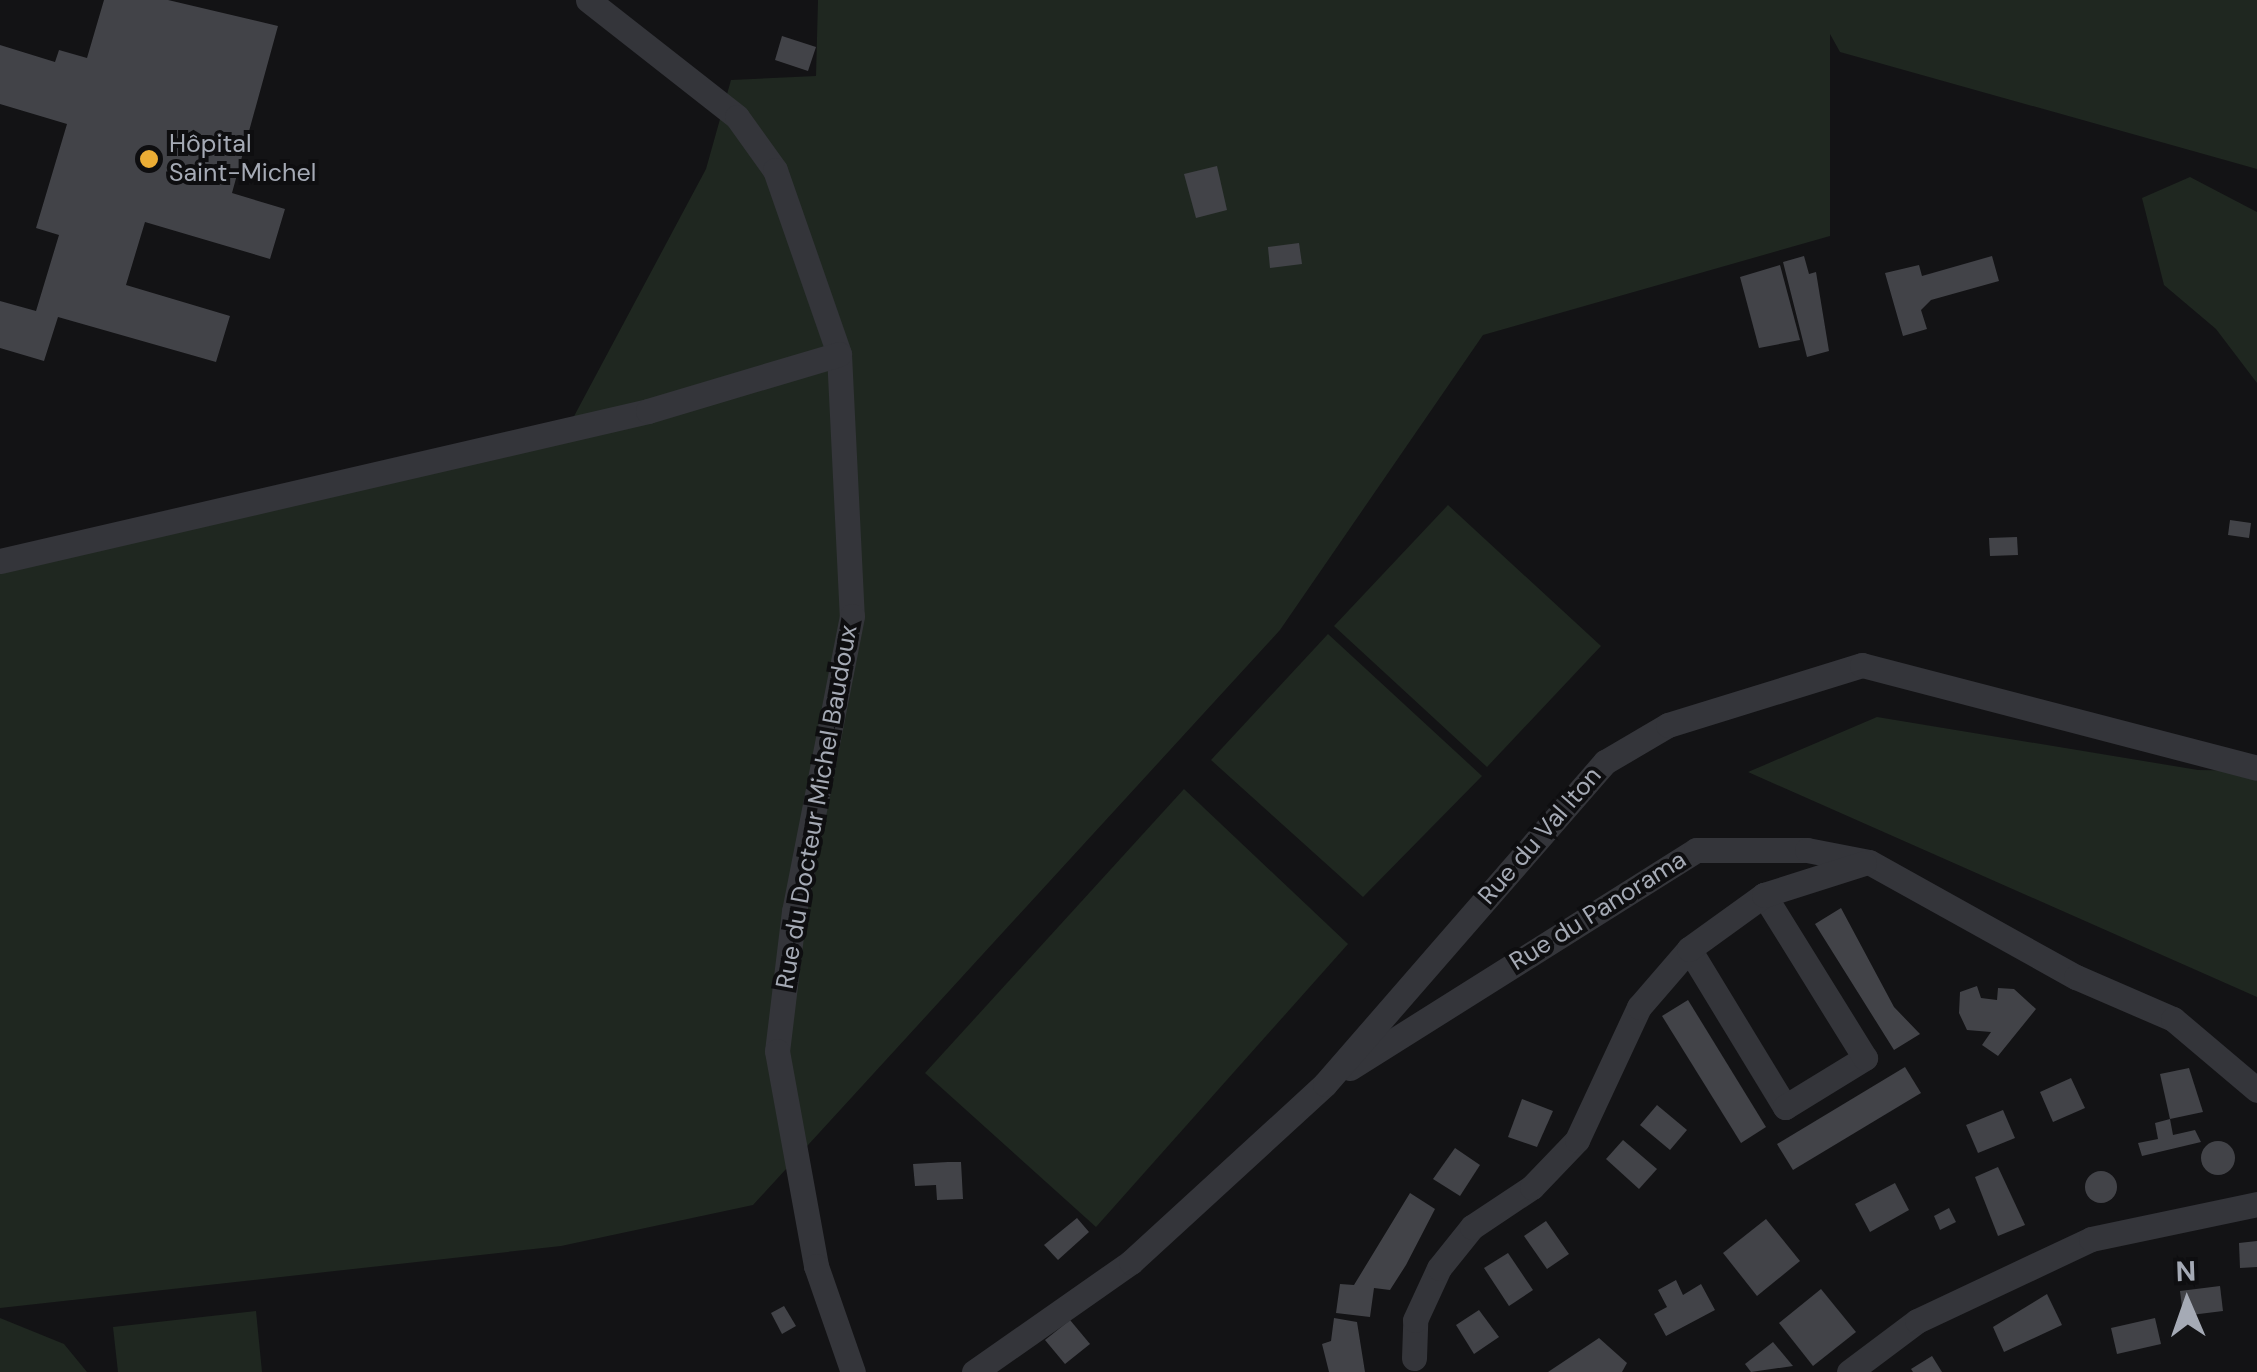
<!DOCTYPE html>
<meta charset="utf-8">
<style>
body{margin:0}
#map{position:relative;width:2257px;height:1372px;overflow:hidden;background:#131315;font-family:"DM Sans",sans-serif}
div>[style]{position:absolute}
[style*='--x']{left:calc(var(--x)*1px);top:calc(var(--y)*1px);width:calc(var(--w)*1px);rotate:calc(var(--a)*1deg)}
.green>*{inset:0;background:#1f2720}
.building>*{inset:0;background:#424348}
.round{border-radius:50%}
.minor>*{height:25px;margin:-12.5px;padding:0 12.5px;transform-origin:12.5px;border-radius:12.5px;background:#34353a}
.dots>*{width:28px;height:28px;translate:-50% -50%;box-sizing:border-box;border:5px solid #0e0e10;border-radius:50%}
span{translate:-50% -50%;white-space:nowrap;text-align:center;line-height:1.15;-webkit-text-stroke:8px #0e0e10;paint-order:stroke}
.poi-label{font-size:25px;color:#a5aab5}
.left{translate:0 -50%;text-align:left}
.street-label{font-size:25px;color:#a5aab5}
.north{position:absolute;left:2137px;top:1252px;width:100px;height:100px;-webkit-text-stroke:8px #0e0e10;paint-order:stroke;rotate:358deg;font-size:28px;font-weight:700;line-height:40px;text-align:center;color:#a5aab5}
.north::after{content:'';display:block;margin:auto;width:35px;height:45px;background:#a5aab5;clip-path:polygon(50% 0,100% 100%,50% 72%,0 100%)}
</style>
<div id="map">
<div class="green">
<div style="clip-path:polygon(818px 0,2257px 0,2257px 169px,1840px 52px,1830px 34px,1830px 236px,1483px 335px,1280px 630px,753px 1205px,561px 1246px,0 1308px,0 574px,572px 420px,706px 169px,731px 80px,816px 76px)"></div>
<div style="clip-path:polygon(2190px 177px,2257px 212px,2257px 383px,2216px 329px,2164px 285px,2142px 198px)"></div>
<div style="clip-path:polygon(1448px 505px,1601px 646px,1487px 767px,1334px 626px)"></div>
<div style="clip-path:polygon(1328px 634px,1482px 776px,1363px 897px,1211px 760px)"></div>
<div style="clip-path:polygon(1877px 717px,2198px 770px,2257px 771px,2257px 997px,1748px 772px)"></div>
<div style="clip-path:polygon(1184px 789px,1348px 944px,1096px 1227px,925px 1073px)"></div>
<div style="clip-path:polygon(256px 1311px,262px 1372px,118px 1372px,113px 1327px)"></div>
<div style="clip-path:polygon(0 1318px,64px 1344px,87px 1372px,0 1372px)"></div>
</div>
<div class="building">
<div style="clip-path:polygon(104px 0,168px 0,278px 26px,232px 193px,285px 209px,270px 259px,145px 222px,126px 285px,230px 316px,216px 362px,58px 317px,44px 361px,0 348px,0 301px,36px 311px,59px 235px,36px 228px,67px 124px,0 104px,0 45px,55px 62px,59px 50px,87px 58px)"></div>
<div style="clip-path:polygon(782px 36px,816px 47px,808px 71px,775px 60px)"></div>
<div style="clip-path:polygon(1217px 166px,1227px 210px,1196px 218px,1184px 174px)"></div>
<div style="clip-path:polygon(1299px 243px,1302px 264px,1270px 268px,1268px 247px)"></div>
<div style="clip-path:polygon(1804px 256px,1809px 274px,1816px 272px,1829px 351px,1807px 357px,1783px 262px)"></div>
<div style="clip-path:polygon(1992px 256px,1999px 281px,1931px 300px,1921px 310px,1927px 329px,1903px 336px,1885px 273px,1919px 265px,1922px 276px)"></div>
<div style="clip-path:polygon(1780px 265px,1800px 340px,1759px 348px,1740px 277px)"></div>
<div style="clip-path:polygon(2230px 520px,2251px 523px,2249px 538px,2228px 535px)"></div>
<div style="clip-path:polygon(2017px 537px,2018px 555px,1990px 556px,1989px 538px)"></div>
<div style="clip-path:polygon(1841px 908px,1894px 1007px,1920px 1034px,1894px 1050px,1815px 924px)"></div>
<div style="clip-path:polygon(1977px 986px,1981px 998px,1997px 1000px,1998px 988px,2014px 989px,2036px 1009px,1998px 1056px,1982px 1045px,1991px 1032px,1967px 1030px,1959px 1013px,1960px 992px)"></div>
<div style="clip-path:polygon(1688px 1000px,1766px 1127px,1741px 1143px,1662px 1016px)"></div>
<div style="clip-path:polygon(1905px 1067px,1921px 1093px,1793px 1170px,1777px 1144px)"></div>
<div style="clip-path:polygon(2189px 1068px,2203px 1112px,2170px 1119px,2160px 1074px)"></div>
<div style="clip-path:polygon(2071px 1078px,2085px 1108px,2053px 1122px,2040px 1092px)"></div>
<div style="clip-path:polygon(1522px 1099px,1553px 1111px,1537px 1147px,1508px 1137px)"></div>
<div style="clip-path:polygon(1657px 1105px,1687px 1130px,1670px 1150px,1640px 1125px)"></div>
<div style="clip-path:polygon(2003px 1110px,2015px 1138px,1978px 1153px,1966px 1125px)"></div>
<div style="clip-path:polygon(2170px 1119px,2173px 1135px,2195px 1130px,2201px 1142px,2142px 1156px,2138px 1143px,2158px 1139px,2155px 1123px)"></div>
<div style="clip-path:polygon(1623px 1140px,1657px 1169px,1639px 1189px,1606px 1159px)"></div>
<div class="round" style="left:2201px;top:1141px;width:34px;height:34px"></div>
<div style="clip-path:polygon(1455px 1148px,1480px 1165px,1460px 1196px,1433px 1179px)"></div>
<div style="clip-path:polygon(948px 1162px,961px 1162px,963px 1199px,937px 1200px,936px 1185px,915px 1186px,913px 1164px)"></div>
<div style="clip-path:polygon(1998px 1167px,2025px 1225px,1998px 1236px,1975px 1177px)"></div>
<div class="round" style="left:2085px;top:1171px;width:32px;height:32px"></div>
<div style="clip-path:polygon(1895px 1183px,1909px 1210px,1870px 1232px,1855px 1204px)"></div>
<div style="clip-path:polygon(1410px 1193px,1435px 1209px,1406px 1265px,1390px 1290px,1374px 1288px,1370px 1317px,1336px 1313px,1340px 1284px,1354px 1285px)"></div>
<div style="clip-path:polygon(1949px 1208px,1956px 1222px,1940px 1230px,1934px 1216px)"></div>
<div style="clip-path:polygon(1077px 1218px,1089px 1232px,1058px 1260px,1044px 1245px)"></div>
<div style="clip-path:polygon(1766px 1219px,1800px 1261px,1757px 1296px,1723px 1253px)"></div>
<div style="clip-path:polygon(1546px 1221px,1569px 1254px,1547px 1269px,1524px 1236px)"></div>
<div style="clip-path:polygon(2257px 1241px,2257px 1267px,2240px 1268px,2239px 1243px)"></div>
<div style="clip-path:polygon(1508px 1253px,1533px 1290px,1509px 1306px,1484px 1268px)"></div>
<div style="clip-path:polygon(1676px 1280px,1683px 1295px,1701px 1284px,1715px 1310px,1666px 1336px,1654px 1314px,1667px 1307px,1658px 1290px)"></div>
<div style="clip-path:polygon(2220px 1286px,2223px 1311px,2183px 1316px,2180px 1291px)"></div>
<div style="clip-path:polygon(1821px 1289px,1856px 1332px,1813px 1366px,1779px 1323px)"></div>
<div style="clip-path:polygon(2047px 1294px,2062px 1325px,2004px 1352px,1993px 1327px)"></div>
<div style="clip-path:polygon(784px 1306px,796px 1326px,782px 1334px,771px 1313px)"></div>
<div style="clip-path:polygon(1479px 1310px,1499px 1337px,1474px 1354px,1456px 1325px)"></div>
<div style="clip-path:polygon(1334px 1318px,1357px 1322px,1365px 1372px,1329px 1372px,1322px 1344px,1331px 1341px)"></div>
<div style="clip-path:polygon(2155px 1318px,2161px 1344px,2117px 1354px,2111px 1328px)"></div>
<div style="clip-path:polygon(1070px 1320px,1090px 1344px,1065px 1364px,1045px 1340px)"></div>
<div style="clip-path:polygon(1599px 1338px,1627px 1363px,1622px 1372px,1548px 1372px)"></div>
<div style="clip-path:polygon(1773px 1342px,1793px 1366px,1751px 1372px,1745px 1364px)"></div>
<div style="clip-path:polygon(1932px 1356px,1942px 1372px,1913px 1372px,1911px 1369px)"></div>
</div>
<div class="minor">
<div style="--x:588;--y:0;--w:189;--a:38.1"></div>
<div style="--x:737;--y:117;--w:65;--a:54.4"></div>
<div style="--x:775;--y:170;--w:195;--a:70.8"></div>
<div style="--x:839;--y:354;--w:262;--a:87.2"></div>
<div style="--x:852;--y:616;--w:301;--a:101.1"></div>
<div style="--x:794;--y:911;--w:141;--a:96.9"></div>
<div style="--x:777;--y:1051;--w:219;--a:79.7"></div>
<div style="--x:816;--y:1266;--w:112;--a:70.8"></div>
<div style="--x:0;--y:561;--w:665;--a:-13.03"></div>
<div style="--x:648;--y:411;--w:199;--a:-16.6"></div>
<div style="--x:1689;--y:949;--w:185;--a:58.7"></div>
<div style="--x:1785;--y:1107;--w:94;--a:-31.5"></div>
<div style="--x:1865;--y:1058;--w:192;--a:-121.8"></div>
<div style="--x:1350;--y:1068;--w:409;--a:-32.2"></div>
<div style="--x:1696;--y:850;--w:111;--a:0"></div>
<div style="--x:1807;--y:850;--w:63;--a:11"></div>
<div style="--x:1869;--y:862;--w:237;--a:29.1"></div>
<div style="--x:2076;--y:977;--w:106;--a:23.4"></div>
<div style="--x:2173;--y:1019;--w:110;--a:40.2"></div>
<div style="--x:1414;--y:1358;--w:38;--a:-88"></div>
<div style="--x:1415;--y:1320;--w:57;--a:-65.2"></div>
<div style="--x:1439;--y:1268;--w:53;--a:-51.2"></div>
<div style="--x:1472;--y:1227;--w:72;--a:-33.7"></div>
<div style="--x:1532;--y:1187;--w:65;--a:-46.2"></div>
<div style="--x:1577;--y:1140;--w:147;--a:-65"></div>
<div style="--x:1639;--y:1007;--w:77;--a:-49.2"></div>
<div style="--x:1689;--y:949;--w:92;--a:-35.8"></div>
<div style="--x:1764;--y:895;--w:105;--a:-17.7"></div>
<div style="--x:974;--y:1372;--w:192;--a:-35"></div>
<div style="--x:1131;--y:1262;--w:263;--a:-42.5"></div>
<div style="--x:1325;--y:1084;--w:427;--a:-49"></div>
<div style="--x:1605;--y:762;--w:73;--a:-30.4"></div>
<div style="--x:1668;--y:725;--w:203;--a:-17.2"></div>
<div style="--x:1862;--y:665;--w:408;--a:14.6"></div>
<div style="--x:1849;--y:1372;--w:85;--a:-36.9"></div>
<div style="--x:1917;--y:1321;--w:192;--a:-25.2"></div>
<div style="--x:2091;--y:1239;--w:170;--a:-11.9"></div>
</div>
<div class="dots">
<div style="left:149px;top:159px;background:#ebad35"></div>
</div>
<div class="poi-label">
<span class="left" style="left:169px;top:159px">Hôpital<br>Saint-Michel</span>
</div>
<div class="street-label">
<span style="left:817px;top:807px;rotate:-80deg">Rue du Docteur Michel Baudoux</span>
<span style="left:1540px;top:836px;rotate:-49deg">Rue du Val Iton</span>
<span style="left:1598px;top:911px;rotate:-32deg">Rue du Panorama</span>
</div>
<div class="north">N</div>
</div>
